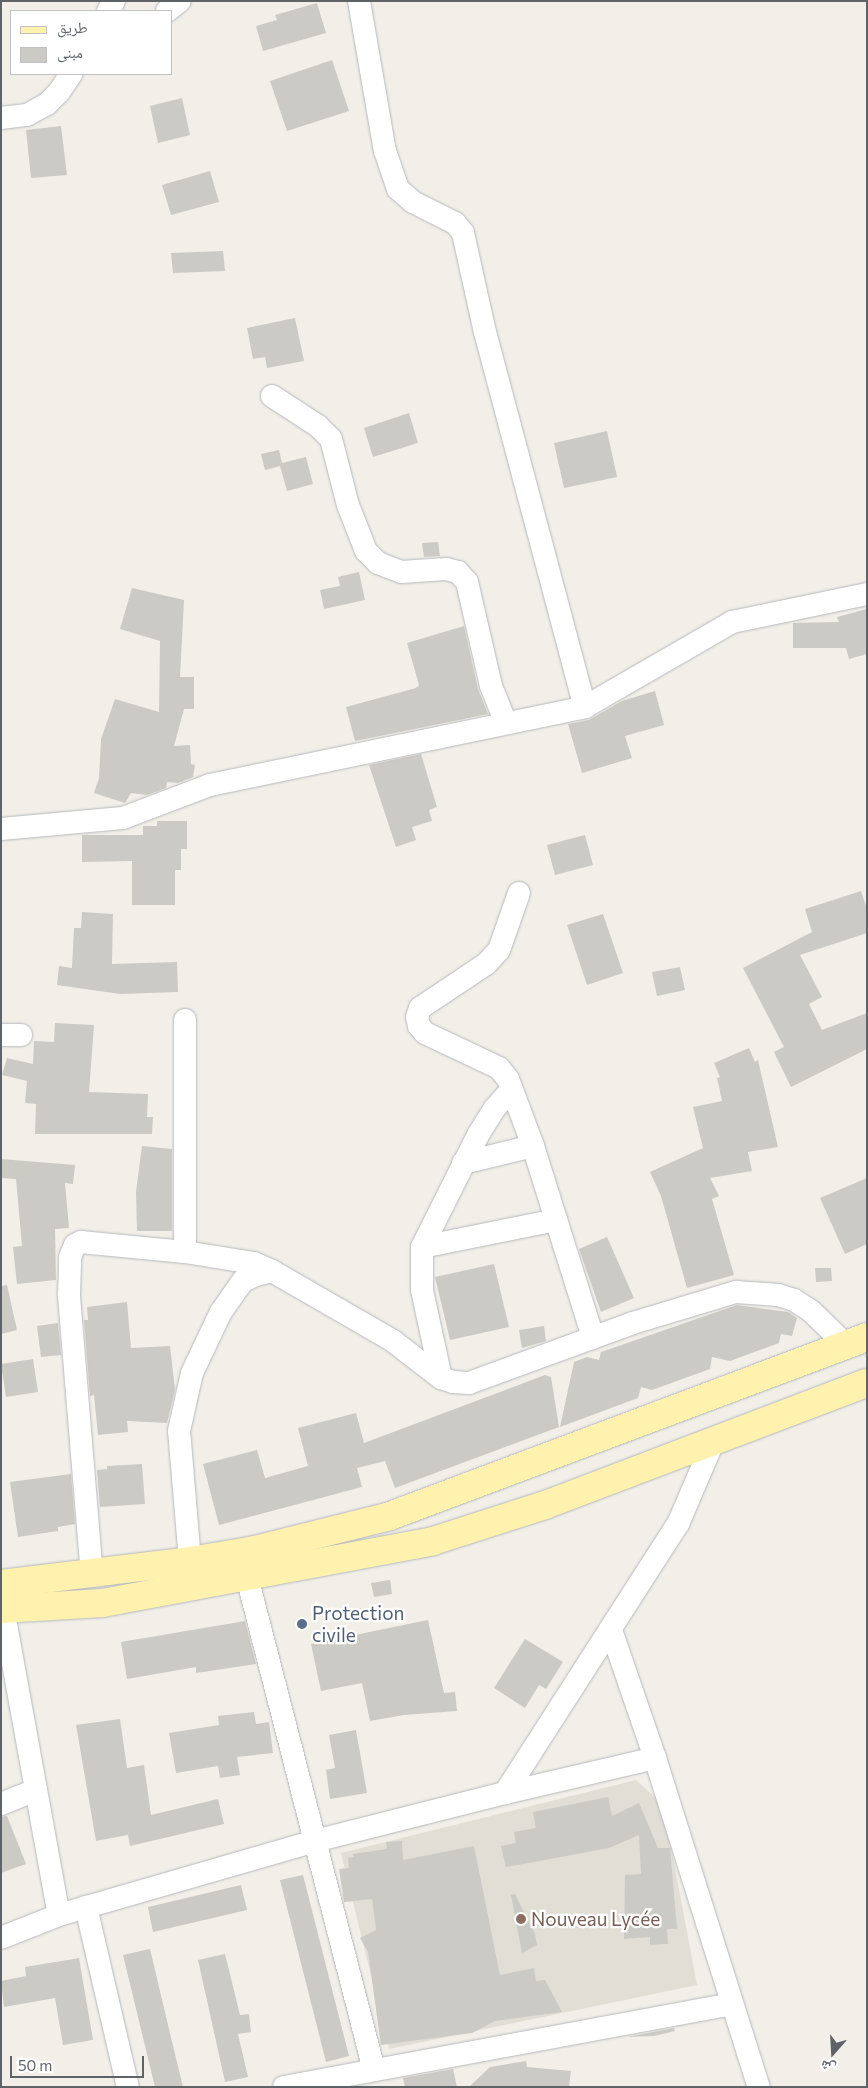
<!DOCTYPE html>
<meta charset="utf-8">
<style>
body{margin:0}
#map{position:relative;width:868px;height:2088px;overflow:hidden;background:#f1efe8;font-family:Commissioner,"Noto Naskh Arabic",sans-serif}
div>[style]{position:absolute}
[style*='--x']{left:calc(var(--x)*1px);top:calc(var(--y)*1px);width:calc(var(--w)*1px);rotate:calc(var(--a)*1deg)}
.education>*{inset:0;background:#e1ded6}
.building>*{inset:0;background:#cccac5}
.roads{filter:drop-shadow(0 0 1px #b5b8bc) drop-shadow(0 0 1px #b5b8bc)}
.minor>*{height:22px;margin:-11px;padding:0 11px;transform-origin:11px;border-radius:11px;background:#fff}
.major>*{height:28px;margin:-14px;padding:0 14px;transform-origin:14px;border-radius:14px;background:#fff2af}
.dots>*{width:14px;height:14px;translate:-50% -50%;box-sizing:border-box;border:2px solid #fff;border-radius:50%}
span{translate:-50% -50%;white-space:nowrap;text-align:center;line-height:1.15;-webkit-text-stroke:4.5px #fff;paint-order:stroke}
.service-label{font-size:19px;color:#4e5e75}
.left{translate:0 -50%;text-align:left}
.education-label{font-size:19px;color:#785e54}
.frame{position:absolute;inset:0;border:2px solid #5f6368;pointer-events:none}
.legend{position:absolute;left:10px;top:10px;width:162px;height:65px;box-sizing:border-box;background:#fff;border:1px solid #bfc1c3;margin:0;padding:6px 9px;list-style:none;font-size:15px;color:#5f6368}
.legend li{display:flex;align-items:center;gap:10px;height:25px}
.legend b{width:25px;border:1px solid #bfc1c3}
.north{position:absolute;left:808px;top:2028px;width:50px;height:50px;-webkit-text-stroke:4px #fff;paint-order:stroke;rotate:199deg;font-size:14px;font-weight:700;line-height:20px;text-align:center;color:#5f6368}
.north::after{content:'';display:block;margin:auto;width:18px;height:22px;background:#5f6368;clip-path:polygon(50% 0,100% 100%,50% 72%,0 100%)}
.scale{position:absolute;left:10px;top:2056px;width:134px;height:22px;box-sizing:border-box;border:2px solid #5f6368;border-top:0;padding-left:6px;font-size:15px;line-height:18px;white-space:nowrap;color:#5f6368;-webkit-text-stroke:4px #fff;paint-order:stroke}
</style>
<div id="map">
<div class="education">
<div style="clip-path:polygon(636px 1780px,658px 1800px,665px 1815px,697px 1985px,389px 2049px,341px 1853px)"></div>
</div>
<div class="building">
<div style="clip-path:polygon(317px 3px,326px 33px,263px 51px,256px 26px,277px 20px,275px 15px)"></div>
<div style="clip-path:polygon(332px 60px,349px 111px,287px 131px,270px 81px)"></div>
<div style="clip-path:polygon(182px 98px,190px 135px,158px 143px,150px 106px)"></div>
<div style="clip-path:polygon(61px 126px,67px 175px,31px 178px,26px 130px)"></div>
<div style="clip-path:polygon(210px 171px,219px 202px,171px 215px,162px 185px)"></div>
<div style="clip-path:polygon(223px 251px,225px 271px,173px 273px,171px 253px)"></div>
<div style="clip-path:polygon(295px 318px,304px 361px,267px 368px,265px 357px,253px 359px,247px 328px)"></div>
<div style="clip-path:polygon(409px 413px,418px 443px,373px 457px,364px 428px)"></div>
<div style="clip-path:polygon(607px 431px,617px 477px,564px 488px,554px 443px)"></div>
<div style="clip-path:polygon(279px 450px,282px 463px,306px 457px,313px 484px,287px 491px,280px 466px,265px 470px,261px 454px)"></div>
<div style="clip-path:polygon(438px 542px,440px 556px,424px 557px,422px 543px)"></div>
<div style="clip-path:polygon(359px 572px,365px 600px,324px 609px,320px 590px,340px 586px,338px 577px)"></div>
<div style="clip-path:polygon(132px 588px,184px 600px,180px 677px,194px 677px,194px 709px,184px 709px,174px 746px,190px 745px,191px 764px,195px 765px,193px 777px,178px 783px,167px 782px,166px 788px,147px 795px,131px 793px,125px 803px,94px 793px,99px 778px,101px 739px,115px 699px,159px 712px,160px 641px,120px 629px)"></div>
<div style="clip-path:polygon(867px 609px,867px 654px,849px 659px,846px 648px,793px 648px,793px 623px,839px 622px,837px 617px)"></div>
<div style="clip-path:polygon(464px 626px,478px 689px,488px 714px,355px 741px,346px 707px,416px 688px,419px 685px,407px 643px)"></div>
<div style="clip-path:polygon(655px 691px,664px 725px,625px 736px,632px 758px,582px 773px,568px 724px,589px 720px,622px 701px)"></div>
<div style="clip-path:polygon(421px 754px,437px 807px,429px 810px,432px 821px,412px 827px,416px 840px,396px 847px,369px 765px)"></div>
<div style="clip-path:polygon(157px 821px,187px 821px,187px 849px,181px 849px,181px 870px,175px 870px,175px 905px,132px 905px,132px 861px,82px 862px,82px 835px,143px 835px,143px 826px,157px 826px)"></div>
<div style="clip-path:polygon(585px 835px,593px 865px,555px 875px,547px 845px)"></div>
<div style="clip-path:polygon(861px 891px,867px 909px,867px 933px,800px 955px,822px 997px,809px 1004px,822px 1030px,867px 1013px,867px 1049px,791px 1087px,774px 1052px,784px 1047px,743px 968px,812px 932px,805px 909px)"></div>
<div style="clip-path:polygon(82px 912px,113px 914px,112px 964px,177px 962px,178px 992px,120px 994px,57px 985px,59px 966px,72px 968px,74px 928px,81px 928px)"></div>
<div style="clip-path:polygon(603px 914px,623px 973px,587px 985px,567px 925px)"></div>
<div style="clip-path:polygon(680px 967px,685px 990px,657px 996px,652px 972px)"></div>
<div style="clip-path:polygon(55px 1023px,94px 1025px,89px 1092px,148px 1094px,147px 1117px,153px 1117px,152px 1134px,35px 1134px,36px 1104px,25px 1103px,27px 1081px,2px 1075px,7px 1058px,33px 1064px,34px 1041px,54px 1042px)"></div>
<div style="clip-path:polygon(749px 1048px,755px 1062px,758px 1060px,778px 1147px,748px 1152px,752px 1171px,710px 1178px,719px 1196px,712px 1199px,734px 1275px,687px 1288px,661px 1196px,650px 1172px,703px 1148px,693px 1107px,722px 1101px,717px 1078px,720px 1077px,714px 1063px)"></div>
<div style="clip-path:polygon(142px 1146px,172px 1149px,172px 1231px,137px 1231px,136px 1192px)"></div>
<div style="clip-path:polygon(1px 1159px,75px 1165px,73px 1184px,65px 1183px,69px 1228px,55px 1229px,56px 1280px,17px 1284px,13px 1247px,22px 1246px,16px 1179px,1px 1178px)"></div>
<div style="clip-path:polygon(867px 1178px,867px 1244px,845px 1254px,820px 1198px)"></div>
<div style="clip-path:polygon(607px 1237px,634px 1298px,601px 1312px,579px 1249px)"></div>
<div style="clip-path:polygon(494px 1264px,509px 1327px,450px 1340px,435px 1277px)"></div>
<div style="clip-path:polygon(815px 1268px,831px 1268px,832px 1281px,816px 1282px)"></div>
<div style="clip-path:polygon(7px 1285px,17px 1330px,1px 1334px,1px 1286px)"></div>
<div style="clip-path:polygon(127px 1302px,131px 1348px,170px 1346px,175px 1390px,167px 1423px,127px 1421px,128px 1432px,98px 1435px,94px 1395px,90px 1396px,84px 1320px,88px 1320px,87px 1307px)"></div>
<div style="clip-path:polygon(737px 1305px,788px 1312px,797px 1318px,792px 1336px,781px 1334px,779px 1343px,730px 1361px,712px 1357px,710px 1369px,652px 1390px,641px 1387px,638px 1398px,560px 1427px,574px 1362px,587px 1357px,599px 1360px,601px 1352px)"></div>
<div style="clip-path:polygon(58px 1323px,61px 1355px,41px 1357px,37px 1326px)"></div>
<div style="clip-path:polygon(544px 1326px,546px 1341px,522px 1348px,519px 1330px)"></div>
<div style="clip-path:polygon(33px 1359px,38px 1392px,6px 1397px,1px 1364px)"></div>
<div style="clip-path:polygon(545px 1375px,551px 1377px,559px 1427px,395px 1488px,385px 1461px,357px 1468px,362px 1487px,219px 1525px,203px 1464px,257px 1450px,265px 1478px,308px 1466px,298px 1428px,356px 1413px,364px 1443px)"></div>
<div style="clip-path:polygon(142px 1464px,145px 1504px,100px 1507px,97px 1470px,107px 1469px,107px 1466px)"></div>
<div style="clip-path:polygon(71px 1474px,75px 1524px,58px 1527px,58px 1531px,18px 1537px,10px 1482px)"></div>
<div style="clip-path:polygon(390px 1580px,392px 1594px,374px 1597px,371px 1583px)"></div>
<div style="clip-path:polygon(428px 1620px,444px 1693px,455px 1692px,457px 1711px,404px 1715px,370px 1721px,362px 1683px,321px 1691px,311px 1644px)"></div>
<div style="clip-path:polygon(245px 1621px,256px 1664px,196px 1673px,196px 1667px,127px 1679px,121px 1642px)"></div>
<div style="clip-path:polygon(525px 1639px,563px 1662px,546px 1689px,539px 1685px,525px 1708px,494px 1688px)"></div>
<div style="clip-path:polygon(254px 1712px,256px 1724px,269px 1722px,273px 1753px,237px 1757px,240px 1775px,220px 1778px,218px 1766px,176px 1773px,169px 1733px,219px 1725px,218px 1716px)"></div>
<div style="clip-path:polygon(120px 1719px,127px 1768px,144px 1765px,151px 1815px,218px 1799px,224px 1824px,130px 1846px,128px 1835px,96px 1841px,76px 1725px)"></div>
<div style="clip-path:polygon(356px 1730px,367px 1793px,330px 1799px,326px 1770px,335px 1768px,329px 1735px)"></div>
<div style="clip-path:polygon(608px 1797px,612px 1816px,639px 1803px,658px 1848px,670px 1848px,677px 1929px,667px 1929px,668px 1944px,650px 1945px,650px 1937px,624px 1939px,625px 1875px,641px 1874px,639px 1835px,609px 1848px,506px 1867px,501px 1846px,516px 1843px,514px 1832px,536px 1828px,533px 1812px)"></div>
<div style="clip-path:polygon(7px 1816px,26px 1864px,1px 1873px,1px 1817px)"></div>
<div style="clip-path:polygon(402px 1841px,403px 1860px,474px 1846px,500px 1975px,534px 1968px,536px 1981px,545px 1980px,562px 2012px,495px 2021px,472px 2033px,381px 2045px,368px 1952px,360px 1938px,376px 1930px,372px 1899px,344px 1902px,339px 1869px,349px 1868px,348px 1858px,354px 1857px,353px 1854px,387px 1849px,386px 1842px)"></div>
<div style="clip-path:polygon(303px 1875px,349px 2056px,326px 2062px,280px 1880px)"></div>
<div style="clip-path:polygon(241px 1885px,247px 1910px,153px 1932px,148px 1907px)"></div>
<div style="clip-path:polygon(515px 1894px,535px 1934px,537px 1945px,522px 1953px,511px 1895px)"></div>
<div style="clip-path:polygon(150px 1949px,168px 2025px,183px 2087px,155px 2087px,138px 2017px,123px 1955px)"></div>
<div style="clip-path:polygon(225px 1954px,240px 2015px,249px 2014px,251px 2032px,238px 2034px,248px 2077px,225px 2082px,198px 1960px)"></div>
<div style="clip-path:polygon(79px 1958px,93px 2040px,63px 2045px,55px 1998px,4px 2007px,1px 1981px,26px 1976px,25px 1967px)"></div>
<div style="clip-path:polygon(674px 2028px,675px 2031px,654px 2036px,627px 2037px)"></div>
<div style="clip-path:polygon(526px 2061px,527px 2067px,571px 2071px,569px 2087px,469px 2087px,490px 2067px)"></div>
<div style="clip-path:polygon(453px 2069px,457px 2087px,405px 2087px,403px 2078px)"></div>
</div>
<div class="roads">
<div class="minor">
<div style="--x:359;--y:1;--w:152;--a:80.2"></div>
<div style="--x:385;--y:151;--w:40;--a:71.1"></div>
<div style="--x:398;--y:189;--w:20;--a:41"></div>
<div style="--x:413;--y:202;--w:47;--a:26.6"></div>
<div style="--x:455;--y:223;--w:13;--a:51"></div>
<div style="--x:463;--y:233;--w:101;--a:77.5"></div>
<div style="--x:485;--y:332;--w:388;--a:75.1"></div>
<div style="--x:108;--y:11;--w:12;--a:-59"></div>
<div style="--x:167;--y:11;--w:16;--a:-38"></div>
<div style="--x:1;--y:118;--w:26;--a:-7"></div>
<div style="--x:27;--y:115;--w:23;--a:-29"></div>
<div style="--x:47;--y:104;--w:17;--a:-45"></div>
<div style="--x:59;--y:92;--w:22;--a:-56"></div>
<div style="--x:272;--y:396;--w:55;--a:33.1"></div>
<div style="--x:318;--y:426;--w:18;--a:45"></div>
<div style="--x:331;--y:439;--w:68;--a:75.6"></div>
<div style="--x:348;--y:505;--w:49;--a:68.6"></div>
<div style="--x:366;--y:551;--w:17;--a:45"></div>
<div style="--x:378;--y:563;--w:25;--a:21"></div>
<div style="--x:401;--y:572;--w:45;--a:-3.8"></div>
<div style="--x:446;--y:569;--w:12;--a:14"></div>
<div style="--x:458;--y:572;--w:13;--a:48"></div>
<div style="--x:467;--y:582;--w:107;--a:77"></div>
<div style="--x:491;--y:686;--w:40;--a:68"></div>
<div style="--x:1;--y:829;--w:122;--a:-5.2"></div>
<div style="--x:123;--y:818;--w:93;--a:-20.8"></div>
<div style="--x:210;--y:785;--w:383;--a:-11.7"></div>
<div style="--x:585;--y:707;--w:170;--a:-30"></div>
<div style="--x:732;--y:622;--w:138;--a:-11.7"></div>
<div style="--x:519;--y:893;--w:60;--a:109.3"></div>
<div style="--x:499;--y:950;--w:19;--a:133"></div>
<div style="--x:486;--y:964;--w:79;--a:146.3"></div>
<div style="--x:420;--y:1008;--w:9;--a:108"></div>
<div style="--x:417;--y:1017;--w:9;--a:77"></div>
<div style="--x:419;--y:1026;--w:9;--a:49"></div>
<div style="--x:425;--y:1033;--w:82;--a:25.3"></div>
<div style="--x:499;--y:1068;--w:14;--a:51"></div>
<div style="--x:508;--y:1079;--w:72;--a:69.5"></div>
<div style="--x:533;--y:1146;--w:201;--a:72.6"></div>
<div style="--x:185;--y:1020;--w:232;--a:90"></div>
<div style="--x:185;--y:1252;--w:70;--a:9.1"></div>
<div style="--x:254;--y:1263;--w:20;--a:24"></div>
<div style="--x:1;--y:1035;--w:20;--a:0"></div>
<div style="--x:463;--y:1163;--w:72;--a:-13.7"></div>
<div style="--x:422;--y:1247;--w:137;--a:-11.4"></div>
<div style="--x:441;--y:1378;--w:90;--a:-102.2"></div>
<div style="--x:422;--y:1290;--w:43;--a:-90"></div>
<div style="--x:422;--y:1247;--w:125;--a:-63.4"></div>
<div style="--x:478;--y:1135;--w:32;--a:-58"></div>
<div style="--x:495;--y:1108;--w:25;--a:-48"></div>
<div style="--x:190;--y:1561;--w:130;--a:-94.8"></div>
<div style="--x:179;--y:1431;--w:59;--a:-77.4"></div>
<div style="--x:192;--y:1373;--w:68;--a:-64.6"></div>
<div style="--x:221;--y:1312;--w:38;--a:-55"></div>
<div style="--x:243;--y:1281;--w:14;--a:-25"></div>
<div style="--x:256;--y:1275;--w:16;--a:-14"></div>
<div style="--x:272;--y:1271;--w:140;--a:30"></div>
<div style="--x:393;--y:1341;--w:61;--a:37.6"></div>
<div style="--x:441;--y:1378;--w:13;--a:18"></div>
<div style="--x:453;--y:1382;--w:16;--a:4"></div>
<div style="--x:469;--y:1383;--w:175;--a:-20.1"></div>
<div style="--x:633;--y:1323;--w:108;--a:-16.8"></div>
<div style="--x:736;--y:1292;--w:42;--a:4.1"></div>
<div style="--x:778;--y:1295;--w:17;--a:17"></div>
<div style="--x:794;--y:1300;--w:20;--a:33"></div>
<div style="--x:811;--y:1311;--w:49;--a:44.2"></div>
<div style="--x:92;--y:1576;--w:283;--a:-94.7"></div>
<div style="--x:69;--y:1294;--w:37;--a:-88"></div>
<div style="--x:70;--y:1257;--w:13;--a:-67"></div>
<div style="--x:75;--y:1245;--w:7;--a:-27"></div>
<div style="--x:81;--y:1242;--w:104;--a:5.5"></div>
<div style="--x:247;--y:1577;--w:509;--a:75.55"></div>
<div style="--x:1;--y:1597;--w:323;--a:79.7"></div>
<div style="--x:59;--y:1915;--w:62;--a:158.4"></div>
<div style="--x:611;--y:1630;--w:135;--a:71"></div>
<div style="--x:655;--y:1758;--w:345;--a:72.5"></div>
<div style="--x:505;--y:1793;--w:154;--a:-13.1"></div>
<div style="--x:1;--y:1804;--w:38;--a:-22"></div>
<div style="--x:86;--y:1907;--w:185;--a:76.9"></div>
<div style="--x:59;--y:1915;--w:266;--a:-16.1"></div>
<div style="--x:315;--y:1841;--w:196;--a:-14.2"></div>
<div style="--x:505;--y:1793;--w:320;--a:-57.3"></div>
<div style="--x:678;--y:1524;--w:91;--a:-66.8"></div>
<div style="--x:284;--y:2087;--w:455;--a:-10.5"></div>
</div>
<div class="major">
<div style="--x:1;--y:1584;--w:190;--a:-6.9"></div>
<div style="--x:190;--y:1561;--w:66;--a:-9.6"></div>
<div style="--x:255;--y:1550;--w:139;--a:-14.1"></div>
<div style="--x:390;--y:1516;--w:509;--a:-20.57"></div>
<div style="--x:1;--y:1609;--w:102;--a:-3.4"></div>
<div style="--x:103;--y:1603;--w:336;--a:-10.6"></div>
<div style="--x:433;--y:1541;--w:118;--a:-17.8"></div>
<div style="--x:545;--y:1505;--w:344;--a:-20.8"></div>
</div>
</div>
<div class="dots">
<div style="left:302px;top:1624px;background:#5c6f8a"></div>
<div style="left:521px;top:1919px;background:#8d6e63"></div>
</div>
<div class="service-label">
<span class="left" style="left:312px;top:1624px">Protection<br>civile</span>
</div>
<div class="education-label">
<span class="left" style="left:531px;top:1919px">Nouveau Lycée</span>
</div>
<div class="frame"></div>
<ul class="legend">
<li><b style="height:6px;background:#fff2af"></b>طريق</li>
<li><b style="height:14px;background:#cccac5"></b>مبنى</li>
</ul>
<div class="north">ش</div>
<div class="scale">50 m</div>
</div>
